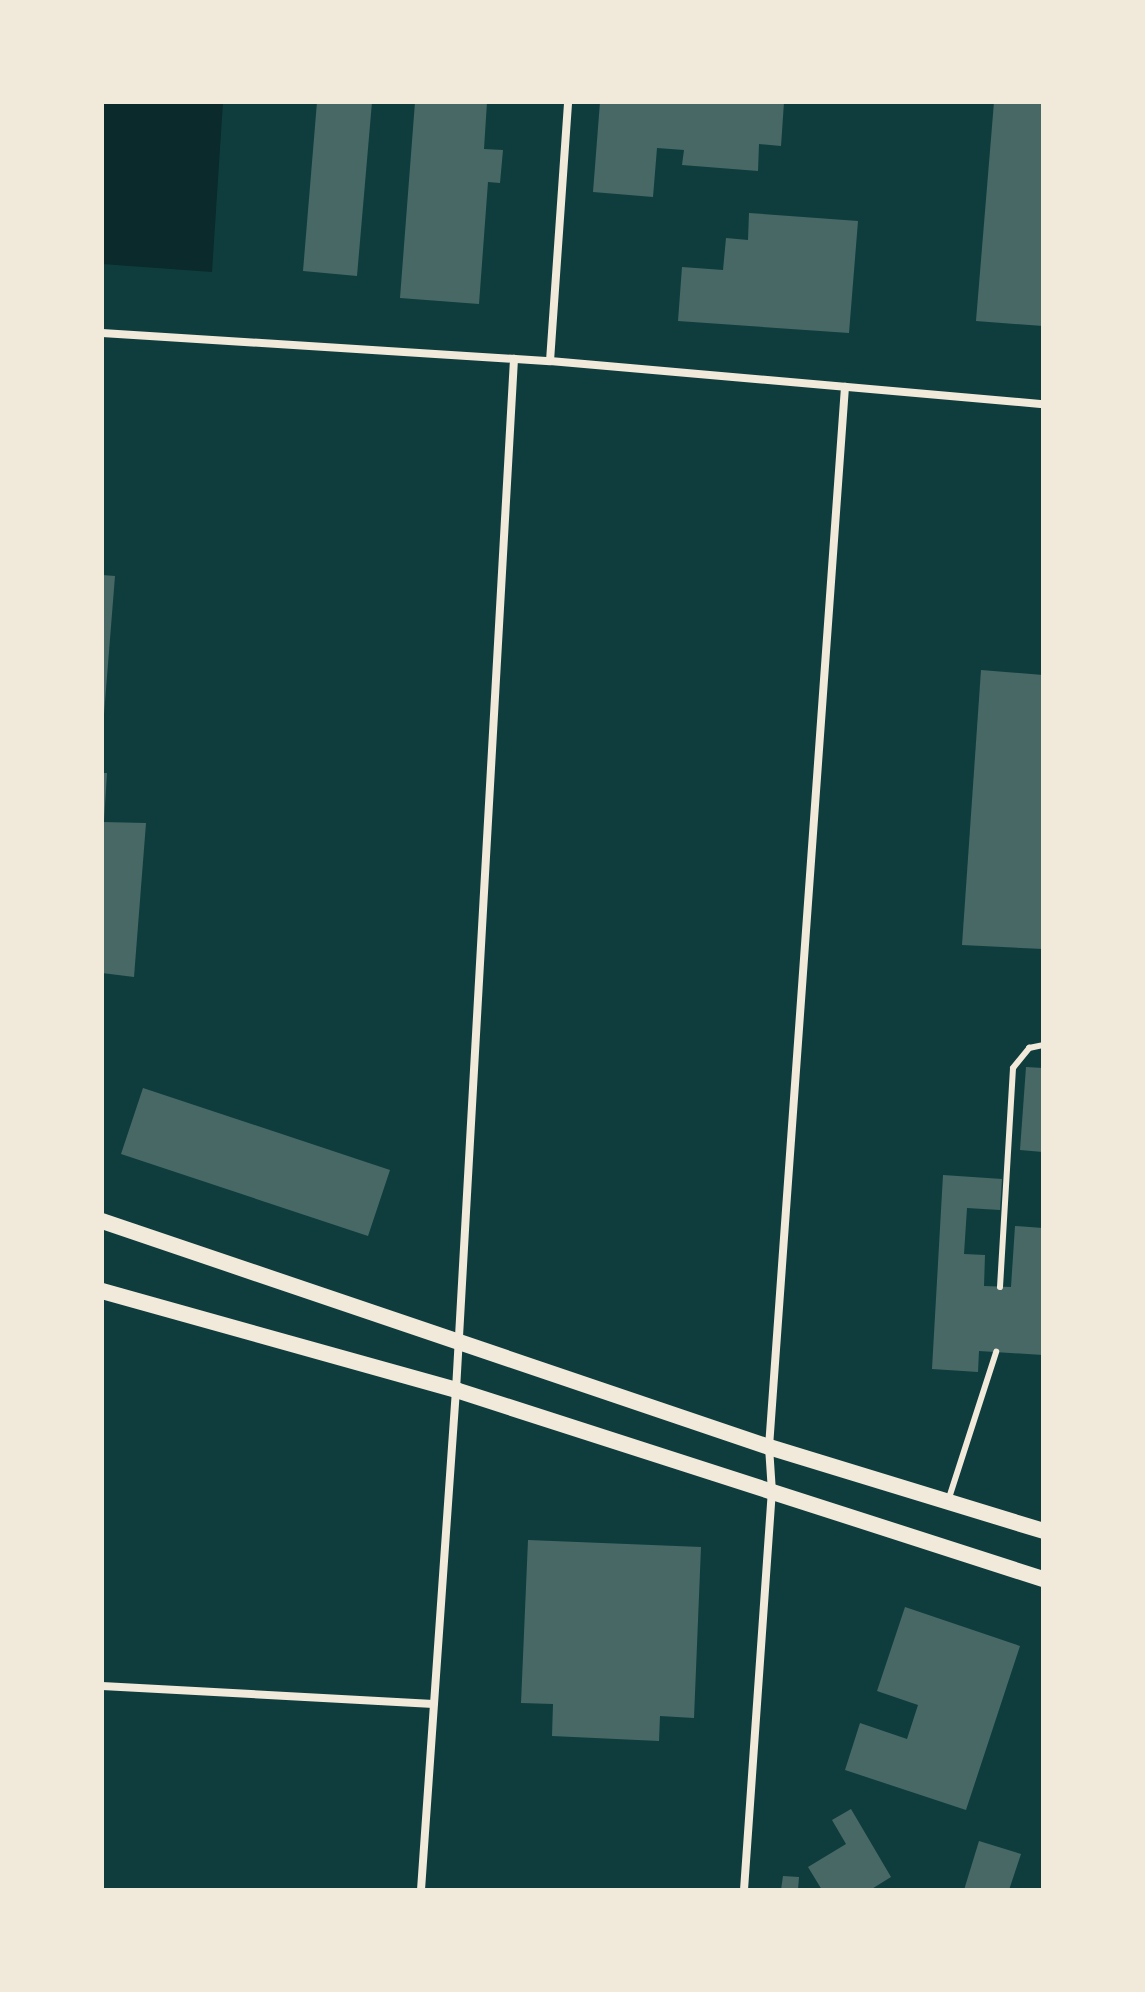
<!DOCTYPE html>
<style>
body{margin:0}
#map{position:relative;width:1145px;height:1992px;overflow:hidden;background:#0f3d3e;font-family:"DM Sans",sans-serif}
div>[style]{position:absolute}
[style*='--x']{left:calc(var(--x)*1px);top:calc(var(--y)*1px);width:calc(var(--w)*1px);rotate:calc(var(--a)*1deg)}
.water>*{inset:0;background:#0a2a2b}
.building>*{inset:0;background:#486865}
.service>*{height:6px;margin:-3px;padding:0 3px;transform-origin:3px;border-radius:3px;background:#f1e9da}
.minor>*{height:8px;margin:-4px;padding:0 4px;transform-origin:4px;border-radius:4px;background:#f1e9da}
.secondary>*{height:16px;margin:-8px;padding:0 8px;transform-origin:8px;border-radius:8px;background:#f1e9da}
span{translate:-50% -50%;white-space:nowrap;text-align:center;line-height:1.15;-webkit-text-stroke:6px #f1e9da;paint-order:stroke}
.frame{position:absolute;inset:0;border:104px solid #f1e9da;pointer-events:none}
</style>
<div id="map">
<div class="water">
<div style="clip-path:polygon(102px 102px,223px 102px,212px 272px,102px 264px)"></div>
</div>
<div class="building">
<div style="clip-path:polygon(317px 102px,372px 102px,357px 276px,303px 271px)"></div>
<div style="clip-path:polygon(415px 102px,487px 102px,484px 149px,503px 150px,500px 183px,488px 182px,479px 304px,400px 298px)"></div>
<div style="clip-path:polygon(600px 102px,784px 102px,781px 146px,759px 144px,758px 171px,682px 165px,684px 150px,657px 148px,653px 197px,593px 192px)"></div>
<div style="clip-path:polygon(994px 102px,1043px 102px,1043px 326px,976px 321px)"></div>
<div style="clip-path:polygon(749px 213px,858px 221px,849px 333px,678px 321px,682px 267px,723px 270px,726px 238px,748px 240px)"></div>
<div style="clip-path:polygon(102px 575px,115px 576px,104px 714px,102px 714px)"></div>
<div style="clip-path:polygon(981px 670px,1043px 675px,1043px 949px,962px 945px)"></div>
<div style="clip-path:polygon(102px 773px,107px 773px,104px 821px,102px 821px)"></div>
<div style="clip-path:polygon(102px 822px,146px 823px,134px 977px,102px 973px)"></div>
<div style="clip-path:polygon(1026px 1067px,1043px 1068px,1043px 1152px,1020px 1150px)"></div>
<div style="clip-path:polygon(143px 1088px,390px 1170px,368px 1236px,121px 1154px)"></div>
<div style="clip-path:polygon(943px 1175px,1002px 1179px,1000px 1210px,967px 1208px,964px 1254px,985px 1255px,984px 1286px,1011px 1287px,1015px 1226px,1043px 1228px,1043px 1355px,979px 1351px,978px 1372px,932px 1369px)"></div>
<div style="clip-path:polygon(528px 1540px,701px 1547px,694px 1718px,660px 1716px,659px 1741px,552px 1736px,553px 1704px,521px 1703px)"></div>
<div style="clip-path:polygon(905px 1607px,1020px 1646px,966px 1810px,845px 1770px,860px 1723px,907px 1739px,918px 1705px,877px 1691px)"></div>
<div style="clip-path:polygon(851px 1809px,891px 1877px,870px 1890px,822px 1890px,808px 1867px,846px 1844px,832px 1820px)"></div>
<div style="clip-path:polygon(979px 1841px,1021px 1854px,1009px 1890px,964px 1890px)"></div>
<div style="clip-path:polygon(783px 1876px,799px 1877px,798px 1890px,781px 1890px)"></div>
</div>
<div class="service">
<div style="--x:1000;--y:1287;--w:219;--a:-86.6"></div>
<div style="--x:1013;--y:1068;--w:26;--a:-51"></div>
<div style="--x:1029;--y:1048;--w:14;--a:-12"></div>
<div style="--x:948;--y:1501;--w:157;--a:-72.1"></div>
</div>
<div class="minor">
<div style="--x:102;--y:333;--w:449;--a:3.6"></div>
<div style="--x:550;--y:361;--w:495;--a:5"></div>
<div style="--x:550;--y:361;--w:260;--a:-86"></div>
<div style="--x:102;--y:1686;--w:332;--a:3.1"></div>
<div style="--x:421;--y:1890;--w:501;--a:-86"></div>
<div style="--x:456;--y:1390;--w:1033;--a:-86.78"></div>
<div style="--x:744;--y:1890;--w:399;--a:-86"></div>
<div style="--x:772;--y:1492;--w:45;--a:-93.8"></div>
<div style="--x:769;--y:1447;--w:1063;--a:-85.9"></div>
</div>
<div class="secondary">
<div style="--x:102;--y:1221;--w:704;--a:18.72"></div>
<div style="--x:769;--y:1447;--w:287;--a:17"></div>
<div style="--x:102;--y:1291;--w:368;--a:15.6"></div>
<div style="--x:456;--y:1390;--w:617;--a:17.85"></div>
</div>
<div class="frame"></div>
</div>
